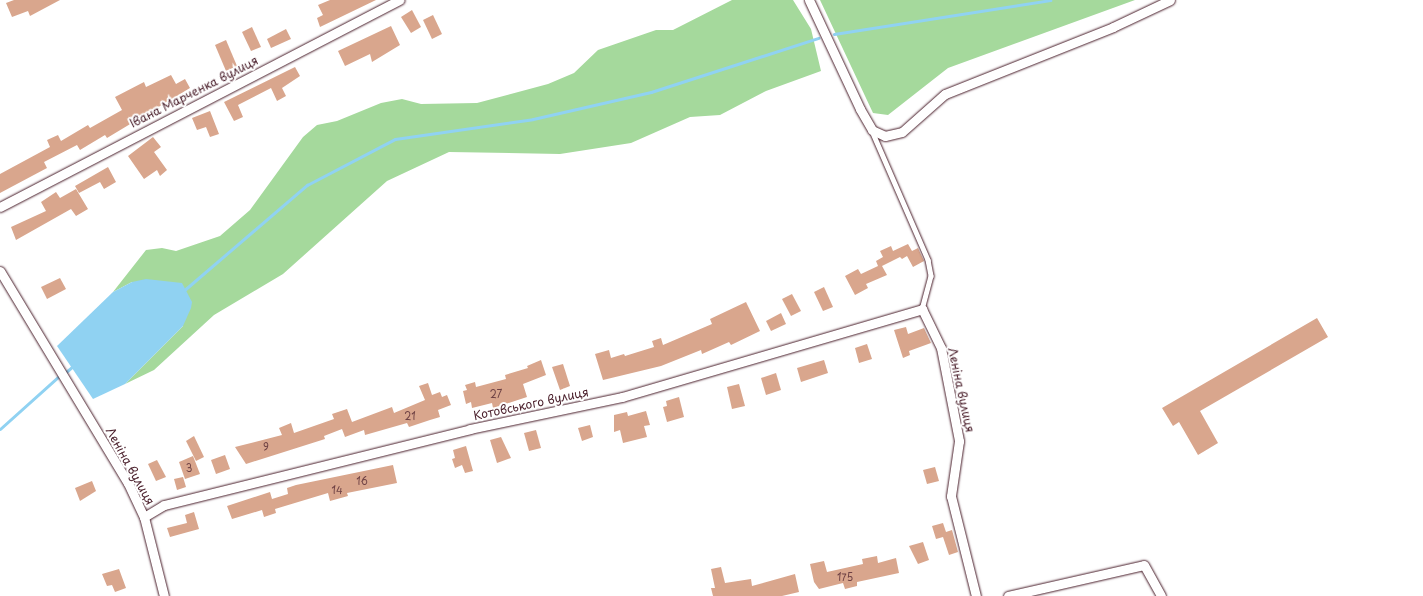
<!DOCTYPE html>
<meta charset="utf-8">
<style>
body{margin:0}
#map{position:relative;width:1423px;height:596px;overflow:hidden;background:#fff;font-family:"Playpen Sans",sans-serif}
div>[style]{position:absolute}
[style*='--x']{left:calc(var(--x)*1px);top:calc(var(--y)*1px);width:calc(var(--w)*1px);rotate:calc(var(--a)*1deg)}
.green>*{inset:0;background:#a5d99c}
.water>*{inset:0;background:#90d2f2}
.stream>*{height:3px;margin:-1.5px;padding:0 1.5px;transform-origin:1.5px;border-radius:1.5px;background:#90d2f2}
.building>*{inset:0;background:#d9a68d}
.roads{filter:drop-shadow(0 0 1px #4a1f2b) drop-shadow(0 0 1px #4a1f2b)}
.service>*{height:4.5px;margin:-2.25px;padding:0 2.25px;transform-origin:2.25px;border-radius:2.25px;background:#fff}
.minor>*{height:9px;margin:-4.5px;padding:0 4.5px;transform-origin:4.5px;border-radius:4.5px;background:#fff}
span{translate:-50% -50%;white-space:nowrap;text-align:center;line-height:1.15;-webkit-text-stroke:4px #fff;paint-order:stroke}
.number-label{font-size:10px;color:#6e4144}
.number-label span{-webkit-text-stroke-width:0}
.street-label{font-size:12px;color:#4a1f2b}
</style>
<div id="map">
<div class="green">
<div style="clip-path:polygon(732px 0,793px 0,811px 29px,821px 71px,766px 91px,720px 115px,690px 117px,631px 143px,560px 154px,449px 152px,387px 181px,283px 274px,214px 315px,154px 370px,125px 384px,183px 326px,132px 282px,113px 292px,146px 250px,162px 248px,176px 251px,220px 236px,250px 210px,303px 137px,317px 125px,337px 121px,381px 103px,402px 99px,421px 104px,477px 103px,548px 84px,574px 73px,598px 50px,656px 30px,673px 30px)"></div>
<div style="clip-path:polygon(820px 0,1135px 0,948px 68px,888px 115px,873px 113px)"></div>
</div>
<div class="water">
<div style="clip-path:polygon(146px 279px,182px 283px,192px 302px,191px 308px,183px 326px,125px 384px,93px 399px,57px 346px,113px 292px,132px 282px)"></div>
</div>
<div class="stream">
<div style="--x:834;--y:34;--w:219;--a:-8.9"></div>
<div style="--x:182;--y:292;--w:165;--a:-40.6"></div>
<div style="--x:307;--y:185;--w:99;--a:-27.6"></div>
<div style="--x:395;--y:139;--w:139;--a:-8.2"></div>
<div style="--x:533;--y:119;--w:121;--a:-12.9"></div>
<div style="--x:651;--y:92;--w:176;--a:-17.9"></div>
<div style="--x:66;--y:372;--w:11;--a:-41"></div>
<div style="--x:0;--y:429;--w:78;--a:-41.9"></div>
</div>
<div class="building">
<div style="clip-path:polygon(14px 0,60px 0,30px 16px,28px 11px,12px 17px,6px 3px)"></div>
<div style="clip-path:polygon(330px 0,376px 0,320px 27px,317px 18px,323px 15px,318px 5px)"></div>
<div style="clip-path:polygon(412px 10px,421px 27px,411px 33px,401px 17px)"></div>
<div style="clip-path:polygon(433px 15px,442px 34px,432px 39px,423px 20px)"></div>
<div style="clip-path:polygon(391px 26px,400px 45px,372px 62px,370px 54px,345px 66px,338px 51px)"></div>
<div style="clip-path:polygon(252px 27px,261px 47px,251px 51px,242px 32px)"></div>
<div style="clip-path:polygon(286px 29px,291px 39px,271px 48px,267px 39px)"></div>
<div style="clip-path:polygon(226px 40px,237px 66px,226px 71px,215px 45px)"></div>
<div style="clip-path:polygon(295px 67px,300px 76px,282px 88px,286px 96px,277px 101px,271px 88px,238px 105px,243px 117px,234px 121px,224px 102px)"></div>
<div style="clip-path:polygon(171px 75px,176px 84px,185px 79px,190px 88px,107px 138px,105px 135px,80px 150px,77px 145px,44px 162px,47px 168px,0 193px,0 174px,50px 147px,47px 140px,58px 135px,61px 141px,88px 125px,90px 128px,122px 110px,115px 97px,144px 82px,146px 87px)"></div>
<div style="clip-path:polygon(210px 111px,219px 134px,210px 137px,206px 127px,197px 130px,192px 118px)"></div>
<div style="clip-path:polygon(153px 137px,161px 147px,154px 152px,167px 170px,160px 176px,157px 170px,144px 179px,128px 156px)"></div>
<div style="clip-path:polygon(108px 167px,116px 182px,104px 189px,100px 182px,79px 193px,75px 186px)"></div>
<div style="clip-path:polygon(76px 189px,88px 209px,76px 216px,71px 209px,16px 240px,11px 227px,46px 211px,41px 202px,56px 192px,60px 198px)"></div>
<div style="clip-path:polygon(908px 244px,912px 251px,918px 248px,924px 261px,913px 267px,907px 256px,902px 259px,900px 257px,882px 266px,887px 275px,866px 284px,868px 288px,855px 295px,845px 276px,858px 269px,861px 274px,878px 266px,876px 261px,883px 257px,880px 251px,891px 246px,893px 251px)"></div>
<div style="clip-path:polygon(60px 278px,66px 289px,47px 299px,41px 287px)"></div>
<div style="clip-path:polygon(824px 287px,833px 307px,823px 311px,814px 292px)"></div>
<div style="clip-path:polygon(792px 294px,801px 311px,791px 316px,782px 299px)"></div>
<div style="clip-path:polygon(746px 302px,760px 331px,731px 345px,729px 342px,702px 354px,701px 350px,661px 366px,603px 380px,595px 354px,609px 350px,611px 358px,624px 354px,625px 356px,654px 347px,652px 341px,661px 338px,663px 345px,712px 324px,710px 319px)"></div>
<div style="clip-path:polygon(781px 313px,786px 324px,771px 331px,766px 321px)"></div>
<div style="clip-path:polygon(1317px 318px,1328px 337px,1200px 411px,1218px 443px,1198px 455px,1179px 422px,1173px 426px,1162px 408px)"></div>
<div style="clip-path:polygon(906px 327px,908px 334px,924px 328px,931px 343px,909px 351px,910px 355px,903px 358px,894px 330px)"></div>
<div style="clip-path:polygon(867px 344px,872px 359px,859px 363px,855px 348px)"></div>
<div style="clip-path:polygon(541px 360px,546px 375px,523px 384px,527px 397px,493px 408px,492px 403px,472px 408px,471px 402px,466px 404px,463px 391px,467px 390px,465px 385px,475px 382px,476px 387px,506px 379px,505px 375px,528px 368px,527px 366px)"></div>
<div style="clip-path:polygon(824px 360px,828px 373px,801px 382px,797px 368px)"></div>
<div style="clip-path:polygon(563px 364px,570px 386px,560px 390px,552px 367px)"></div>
<div style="clip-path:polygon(776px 373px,781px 390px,766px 395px,761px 378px)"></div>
<div style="clip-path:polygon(428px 383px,432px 395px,440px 392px,442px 397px,447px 395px,451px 405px,438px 410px,440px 417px,430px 420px,409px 427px,407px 423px,365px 435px,364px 430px,345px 437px,342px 429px,324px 436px,325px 439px,246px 464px,235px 447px,282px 435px,279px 428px,291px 423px,294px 433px,334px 419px,332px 414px,347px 409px,352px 422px,392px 407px,394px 413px,425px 400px,419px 386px)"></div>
<div style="clip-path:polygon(739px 384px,745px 406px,732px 409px,727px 387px)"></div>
<div style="clip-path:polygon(679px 397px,684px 417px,667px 422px,663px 407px,667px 406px,666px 401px)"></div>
<div style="clip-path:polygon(646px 411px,650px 425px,644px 426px,647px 437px,623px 443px,620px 430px,614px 432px,614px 415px,627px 412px,628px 416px)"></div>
<div style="clip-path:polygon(590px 425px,593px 437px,582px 441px,578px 428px)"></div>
<div style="clip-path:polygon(536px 430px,541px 448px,529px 451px,524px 433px)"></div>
<div style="clip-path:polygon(194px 436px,204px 457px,196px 461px,186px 441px)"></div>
<div style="clip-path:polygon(501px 437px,511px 458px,497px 463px,490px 440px)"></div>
<div style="clip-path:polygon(466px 446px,473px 471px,465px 473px,462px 465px,455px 468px,452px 459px,455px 458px,453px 450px)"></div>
<div style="clip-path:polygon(225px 455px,230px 469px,216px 474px,211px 460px)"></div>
<div style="clip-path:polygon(193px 456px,200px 474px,185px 479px,179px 462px)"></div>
<div style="clip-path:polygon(157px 460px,166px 477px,156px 481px,148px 464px)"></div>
<div style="clip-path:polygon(393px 465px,397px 483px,347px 493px,348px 496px,330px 501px,328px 493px,275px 509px,276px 513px,264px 517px,262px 510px,232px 519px,227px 506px,270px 492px,272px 499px,288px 494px,287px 488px,296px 485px)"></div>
<div style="clip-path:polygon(935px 467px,939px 481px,927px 484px,923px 470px)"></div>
<div style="clip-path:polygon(183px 477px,186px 487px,177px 490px,174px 479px)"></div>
<div style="clip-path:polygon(92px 481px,96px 491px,80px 501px,75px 488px)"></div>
<div style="clip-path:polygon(194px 512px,199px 529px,170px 537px,167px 528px,187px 523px,185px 515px)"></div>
<div style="clip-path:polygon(943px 523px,946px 532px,952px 530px,958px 552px,949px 555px,943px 537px,936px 539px,932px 526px)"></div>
<div style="clip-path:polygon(923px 542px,929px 560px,918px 564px,909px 546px)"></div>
<div style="clip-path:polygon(877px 556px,878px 563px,896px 558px,899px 573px,857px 582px,857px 586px,845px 589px,843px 583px,819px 589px,814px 582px,810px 564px,824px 561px,827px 572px,863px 564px,862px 559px)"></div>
<div style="clip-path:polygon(721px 567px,725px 583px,751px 579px,752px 586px,795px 574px,799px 592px,782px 596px,713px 596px,711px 588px,715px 588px,711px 569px)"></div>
<div style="clip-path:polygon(119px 569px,126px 588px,115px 592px,112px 585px,107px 586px,102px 574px)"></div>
</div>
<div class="roads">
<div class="service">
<div style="--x:872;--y:131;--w:141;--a:66.5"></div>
<div style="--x:928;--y:260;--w:16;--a:79"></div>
<div style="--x:931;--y:276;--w:34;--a:105"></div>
</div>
<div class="minor">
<div style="--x:809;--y:0;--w:120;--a:64.9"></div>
<div style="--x:860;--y:109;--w:24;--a:60"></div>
<div style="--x:872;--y:130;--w:14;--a:25"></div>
<div style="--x:885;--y:136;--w:17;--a:-13"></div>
<div style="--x:902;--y:132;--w:57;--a:-41.5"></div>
<div style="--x:945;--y:94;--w:181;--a:-21.7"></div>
<div style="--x:1113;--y:27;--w:63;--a:-25.3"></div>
<div style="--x:0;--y:207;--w:450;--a:-27.4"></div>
<div style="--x:0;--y:271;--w:248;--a:58.9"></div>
<div style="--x:128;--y:483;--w:38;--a:65"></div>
<div style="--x:144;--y:517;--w:81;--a:75.8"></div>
<div style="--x:144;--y:517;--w:23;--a:-31"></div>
<div style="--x:164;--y:505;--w:315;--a:-13.9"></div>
<div style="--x:470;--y:429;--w:155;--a:-11.9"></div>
<div style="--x:622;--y:397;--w:313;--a:-16.3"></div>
<div style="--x:922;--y:309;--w:43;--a:64"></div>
<div style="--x:941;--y:348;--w:95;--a:79"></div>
<div style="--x:959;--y:441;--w:56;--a:98.3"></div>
<div style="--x:951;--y:496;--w:103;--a:76"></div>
<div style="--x:1008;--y:596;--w:139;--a:-12.8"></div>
<div style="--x:1144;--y:565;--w:35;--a:61"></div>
</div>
</div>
<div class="number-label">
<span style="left:496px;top:394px">27</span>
<span style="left:410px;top:416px">21</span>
<span style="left:266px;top:447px">9</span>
<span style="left:189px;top:468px">3</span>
<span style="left:362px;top:481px">16</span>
<span style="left:337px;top:490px">14</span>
<span style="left:845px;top:577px">175</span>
</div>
<div class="street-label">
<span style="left:194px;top:92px;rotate:-27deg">Івана Марченка вулиця</span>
<span style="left:961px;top:390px;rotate:78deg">Леніна вулиця</span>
<span style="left:531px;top:404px;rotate:-12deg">Котовського вулиця</span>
<span style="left:130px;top:466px;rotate:61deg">Леніна вулиця</span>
</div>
</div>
